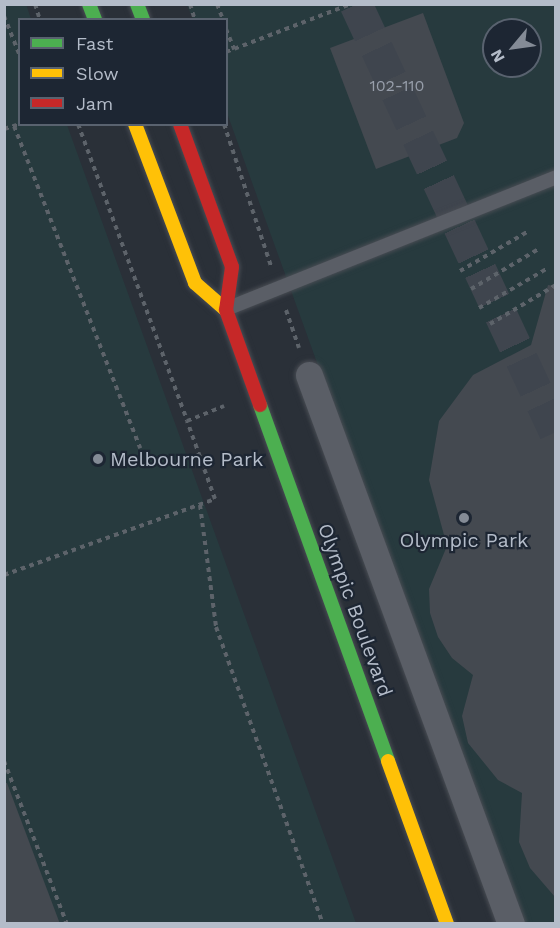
<!DOCTYPE html>
<style>
body{margin:0}
#map{position:relative;width:560px;height:928px;overflow:hidden;background:#2a3038;font-family:"Work Sans",sans-serif}
div>[style]{position:absolute}
[style*='--x']{left:calc(var(--x)*1px);top:calc(var(--y)*1px);width:calc(var(--w)*1px);rotate:calc(var(--a)*1deg)}
.green>*{inset:0;background:#273a3e}
.building>*{inset:0;background:#444950}
.highway-tunnel>*{height:33px;margin-top:-16.5px;transform-origin:0;background:repeating-linear-gradient(90deg,#3f454e 0 33px,transparent 0 49px)}
.path>*{height:4px;margin-top:-2px;transform-origin:0;background:repeating-linear-gradient(90deg,#5d636a 0 4.5px,transparent 0 9px)}
.roads{filter:drop-shadow(0 0 2px #484c53) drop-shadow(0 0 2px #484c53)}
.lane>*{height:14px;margin:-7px;padding:0 7px;transform-origin:7px;border-radius:7px;background:#5a5e66}
.street>*{height:27px;margin:-13.5px;padding:0 13.5px;transform-origin:13.5px;border-radius:13.5px;background:#5a5e66}
.fast>*{height:14px;margin:-7px;padding:0 7px;transform-origin:7px;border-radius:7px;background:#4caf50}
.slow>*{height:14px;margin:-7px;padding:0 7px;transform-origin:7px;border-radius:7px;background:#ffc107}
.jam>*{height:14px;margin:-7px;padding:0 7px;transform-origin:7px;border-radius:7px;background:#c62828}
.dots>*{width:16px;height:16px;translate:-50% -50%;box-sizing:border-box;border:3px solid #1d2633;border-radius:50%}
span{translate:-50% -50%;white-space:nowrap;text-align:center;line-height:1.15;-webkit-text-stroke:4.5px #1d2633;paint-order:stroke}
.number-label{font-size:16px;color:#989fab}
.number-label span{-webkit-text-stroke-width:0}
.poi-label{font-size:20px;color:#b4bcc9}
.left{translate:0 -50%;text-align:left}
.street-label{font-size:20px;color:#b4bcc9}
.frame{position:absolute;inset:0;border:6px solid #b4bcc9;pointer-events:none}
.legend{position:absolute;left:18px;top:18px;width:210px;height:108px;box-sizing:border-box;background:#1d2633;border:2px solid #59626f;margin:0;padding:8px 10px;list-style:none;font-size:18px;color:#b4bcc9}
.legend li{display:flex;align-items:center;gap:12px;height:30px}
.legend b{width:30px;border:2px solid #59626f}
.north{position:absolute;left:482px;top:18px;width:60px;height:60px;box-sizing:border-box;background:#1d2633;border:2px solid #59626f;border-radius:50%;rotate:241deg;font-size:16px;font-weight:700;line-height:24px;text-align:center;color:#b4bcc9}
.north::after{content:'';display:block;margin:auto;width:21px;height:27px;background:#848b96;clip-path:polygon(50% 0,100% 100%,50% 72%,0 100%)}
</style>
<div id="map">
<div class="green">
<div style="clip-path:polygon(26px 4px,31px 19px,20px 20px,20px 124px,67px 125px,356px 923px,5px 924px,4px 5px)"></div>
<div style="clip-path:polygon(evenodd,187px 5px,555px 5px,555px 923px,519px 923px,227px 113px,226px 20px,193px 19px,187px 5px,494px 30px,530px 30px,530px 66px,494px 66px,494px 30px)"></div>
</div>
<div class="building">
<div style="clip-path:polygon(423px 13px,464px 123px,457px 138px,376px 169px,330px 48px)"></div>
<div style="clip-path:polygon(548px 285px,555px 286px,555px 897px,530px 868px,519px 842px,522px 793px,498px 780px,468px 743px,462px 716px,473px 675px,452px 658px,438px 637px,430px 613px,429px 589px,447px 546px,429px 480px,439px 421px,473px 375px,531px 345px)"></div>
<div style="clip-path:polygon(4px 783px,7px 783px,60px 924px,4px 924px)"></div>
</div>
<div class="highway-tunnel">
<div style="--x:356;--y:4;--w:472;--a:65"></div>
</div>
<div class="path">
<div style="--x:35;--y:4;--w:17;--a:73"></div>
<div style="--x:190;--y:4;--w:17;--a:73"></div>
<div style="--x:217;--y:4;--w:17;--a:69"></div>
<div style="--x:4;--y:16;--w:43;--a:68.2"></div>
<div style="--x:226;--y:29;--w:22;--a:68"></div>
<div style="--x:226;--y:52;--w:134;--a:-21"></div>
<div style="--x:78;--y:124;--w:316;--a:69.8"></div>
<div style="--x:224;--y:124;--w:150;--a:71.7"></div>
<div style="--x:14;--y:126;--w:346;--a:68.6"></div>
<div style="--x:4;--y:129;--w:17;--a:-17"></div>
<div style="--x:460;--y:271;--w:78;--a:-30.2"></div>
<div style="--x:471;--y:289;--w:77;--a:-30.6"></div>
<div style="--x:479;--y:308;--w:80;--a:-30.1"></div>
<div style="--x:286;--y:310;--w:40;--a:71.1"></div>
<div style="--x:490;--y:324;--w:77;--a:-30.6"></div>
<div style="--x:200;--y:505;--w:123;--a:82.5"></div>
<div style="--x:216;--y:627;--w:316;--a:70.2"></div>
<div style="--x:4;--y:575;--w:224;--a:-19.8"></div>
<div style="--x:215;--y:499;--w:83;--a:-109.7"></div>
<div style="--x:187;--y:421;--w:40;--a:-22"></div>
<div style="--x:4;--y:761;--w:175;--a:68.9"></div>
</div>
<div class="roads">
<div class="lane">
<div style="--x:229;--y:308;--w:352;--a:-21.8"></div>
</div>
<div class="street">
<div style="--x:309;--y:375;--w:585;--a:69.8"></div>
</div>
<div class="fast">
<div style="--x:89;--y:4;--w:17;--a:69"></div>
<div style="--x:137;--y:4;--w:17;--a:69"></div>
<div style="--x:260;--y:405;--w:378;--a:70.2"></div>
</div>
<div class="slow">
<div style="--x:135;--y:124;--w:170;--a:69.3"></div>
<div style="--x:195;--y:283;--w:41;--a:41.1"></div>
<div style="--x:388;--y:761;--w:173;--a:70.1"></div>
</div>
<div class="jam">
<div style="--x:180;--y:124;--w:152;--a:70"></div>
<div style="--x:232;--y:267;--w:43;--a:97.9"></div>
<div style="--x:226;--y:310;--w:101;--a:70.3"></div>
</div>
</div>
<div class="dots">
<div style="left:98px;top:459px;background:#848b96"></div>
<div style="left:464px;top:518px;background:#848b96"></div>
</div>
<div class="number-label">
<span style="left:397px;top:86px">102-110</span>
</div>
<div class="poi-label">
<span class="left" style="left:110px;top:459px">Melbourne Park</span>
<span style="left:464px;top:540px">Olympic Park</span>
</div>
<div class="street-label">
<span style="left:355px;top:610px;rotate:70deg">Olympic Boulevard</span>
</div>
<div class="frame"></div>
<ul class="legend">
<li><b style="height:8px;background:#4caf50"></b>Fast</li>
<li><b style="height:8px;background:#ffc107"></b>Slow</li>
<li><b style="height:8px;background:#c62828"></b>Jam</li>
</ul>
<div class="north">N</div>
</div>
